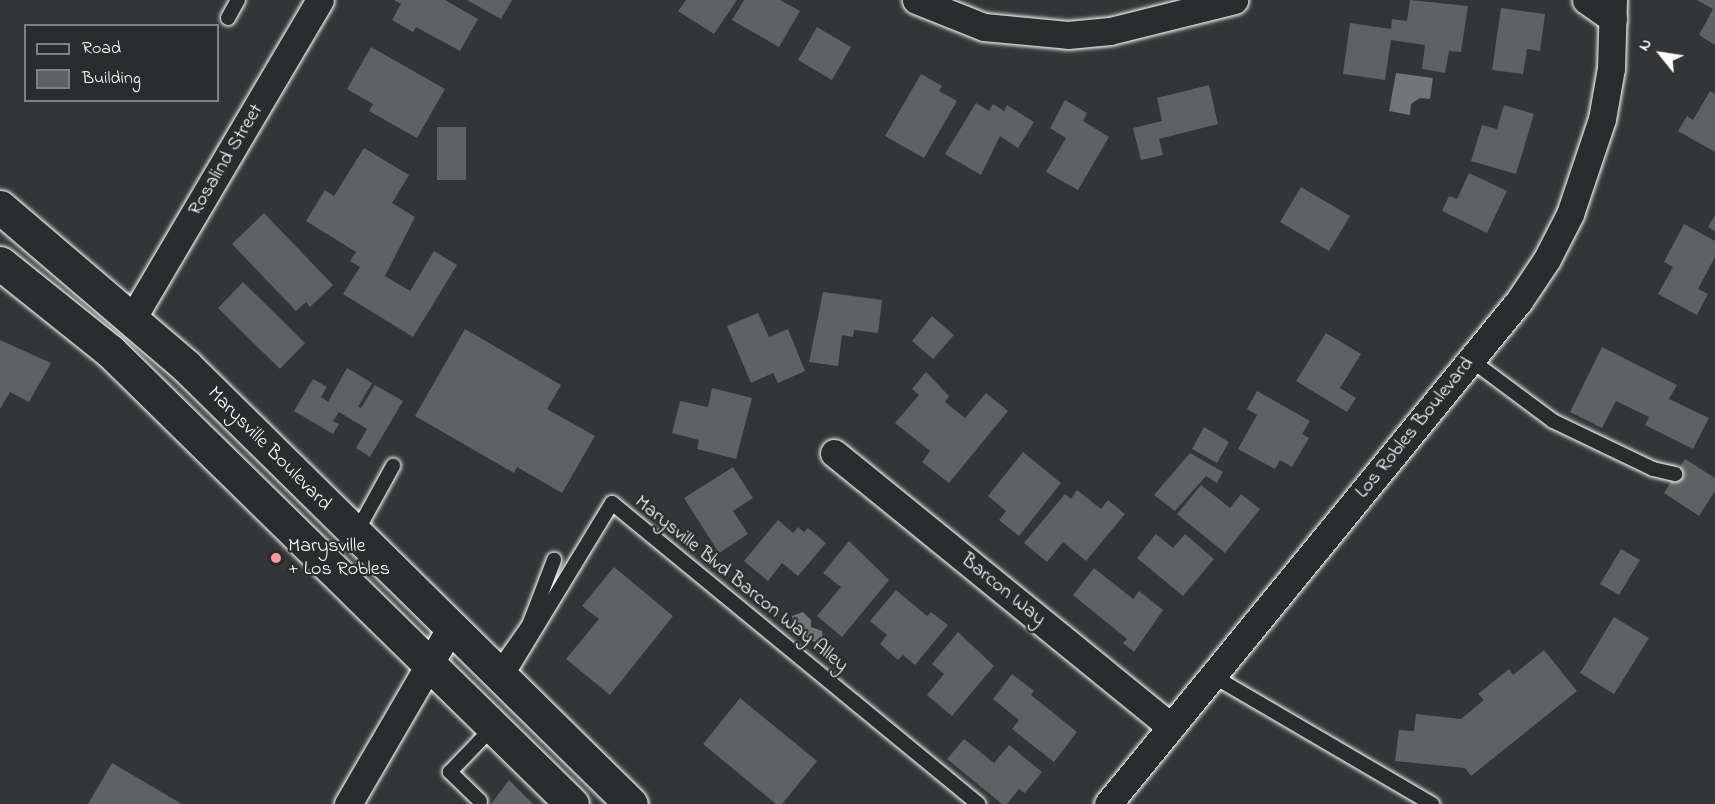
<!DOCTYPE html>
<style>
body{margin:0}
#map{position:relative;width:1715px;height:804px;overflow:hidden;background:#333536;font-family:"Indie Flower",sans-serif}
div>[style]{position:absolute}
[style*='--x']{left:calc(var(--x)*1px);top:calc(var(--y)*1px);width:calc(var(--w)*1px);rotate:calc(var(--a)*1deg)}
.water>*{inset:0;background:#737576}
.building>*{inset:0;background:#5f6162}
.roads{filter:drop-shadow(0 0 2px #fff) drop-shadow(0 0 2px #fff)}
.lane>*{height:14px;margin:-7px;padding:0 7px;transform-origin:7px;border-radius:7px;background:#2a2d2e}
.street>*{height:27px;margin:-13.5px;padding:0 13.5px;transform-origin:13.5px;border-radius:13.5px;background:#2a2d2e}
.secondary>*{height:33px;margin:-16.5px;padding:0 16.5px;transform-origin:16.5px;border-radius:16.5px;background:#2a2d2e}
.dots>*{width:16px;height:16px;translate:-50% -50%;box-sizing:border-box;border:3px solid #2a2d2e;border-radius:50%}
span{translate:-50% -50%;white-space:nowrap;text-align:center;line-height:1.15;-webkit-text-stroke:4.5px #2a2d2e;paint-order:stroke}
.street-label{font-size:20px;color:#fff}
.poi-label{font-size:20px;color:#fff}
.left{translate:0 -50%;text-align:left}
.legend{position:absolute;left:24px;top:24px;width:195px;height:78px;box-sizing:border-box;background:#2a2d2e;border:2px solid #7f8182;margin:0;padding:8px 10px;list-style:none;font-size:18px;color:#fff}
.legend li{display:flex;align-items:center;gap:12px;height:30px}
.legend b{width:30px;border:2px solid #7f8182}
.north{position:absolute;left:1631px;top:24px;width:60px;height:60px;-webkit-text-stroke:4px #2a2d2e;paint-order:stroke;rotate:300deg;font-size:16px;font-weight:700;line-height:24px;text-align:center;color:#fff}
.north::after{content:'';display:block;margin:auto;width:21px;height:27px;background:#fff;clip-path:polygon(50% 0,100% 100%,50% 72%,0 100%)}
</style>
<div id="map">
<div class="water">
<div style="clip-path:polygon(1396px 73px,1433px 78px,1430px 99px,1420px 98px,1411px 104px,1410px 115px,1389px 111px)"></div>
<div style="clip-path:polygon(803px 612px,811px 620px,811px 627px,822px 631px,823px 639px,818px 644px,795px 631px,792px 616px)"></div>
</div>
<div class="building">
<div style="clip-path:polygon(394px 0,445px 0,478px 19px,460px 51px,416px 27px,413px 32px,392px 20px,401px 4px)"></div>
<div style="clip-path:polygon(467px 0,512px 0,501px 19px)"></div>
<div style="clip-path:polygon(686px 0,737px 0,714px 34px,678px 11px)"></div>
<div style="clip-path:polygon(744px 0,780px 0,800px 11px,779px 47px,732px 20px)"></div>
<div style="clip-path:polygon(1410px 0,1468px 6px,1461px 52px,1449px 51px,1445px 73px,1422px 69px,1425px 45px,1391px 40px,1385px 80px,1343px 74px,1350px 23px,1391px 29px,1392px 19px,1407px 21px)"></div>
<div style="clip-path:polygon(1697px 0,1715px 0,1715px 45px,1699px 35px,1713px 9px)"></div>
<div style="clip-path:polygon(1501px 8px,1545px 14px,1540px 51px,1527px 49px,1523px 74px,1492px 70px)"></div>
<div style="clip-path:polygon(817px 27px,851px 47px,832px 80px,798px 60px)"></div>
<div style="clip-path:polygon(371px 47px,445px 89px,417px 138px,369px 111px,373px 104px,347px 89px)"></div>
<div style="clip-path:polygon(921px 74px,942px 86px,939px 91px,957px 101px,924px 158px,885px 136px)"></div>
<div style="clip-path:polygon(1209px 85px,1218px 124px,1159px 139px,1163px 155px,1141px 160px,1133px 128px,1162px 121px,1157px 98px)"></div>
<div style="clip-path:polygon(1710px 91px,1715px 94px,1715px 152px,1678px 131px,1687px 116px,1693px 120px)"></div>
<div style="clip-path:polygon(1065px 100px,1087px 113px,1083px 121px,1109px 137px,1078px 190px,1046px 172px,1066px 138px,1050px 128px)"></div>
<div style="clip-path:polygon(976px 103px,989px 111px,993px 104px,1004px 111px,1007px 105px,1034px 122px,1018px 148px,1000px 136px,981px 175px,945px 154px)"></div>
<div style="clip-path:polygon(1504px 105px,1534px 114px,1516px 174px,1471px 161px,1482px 125px,1497px 129px)"></div>
<div style="clip-path:polygon(437px 127px,466px 127px,466px 180px,437px 180px)"></div>
<div style="clip-path:polygon(364px 148px,409px 175px,392px 203px,415px 217px,385px 276px,410px 291px,434px 251px,457px 265px,413px 337px,343px 294px,360px 267px,350px 261px,356px 252px,306px 221px,325px 190px,334px 196px)"></div>
<div style="clip-path:polygon(1469px 173px,1507px 191px,1487px 233px,1442px 211px,1449px 196px,1457px 199px)"></div>
<div style="clip-path:polygon(1301px 187px,1350px 216px,1329px 251px,1280px 222px)"></div>
<div style="clip-path:polygon(264px 213px,333px 285px,310px 307px,306px 302px,296px 311px,232px 244px)"></div>
<div style="clip-path:polygon(1715px 215px,1715px 231px,1708px 227px)"></div>
<div style="clip-path:polygon(1684px 224px,1715px 241px,1715px 257px,1698px 289px,1708px 294px,1697px 315px,1658px 294px,1673px 267px,1664px 262px)"></div>
<div style="clip-path:polygon(243px 282px,305px 343px,280px 369px,218px 308px)"></div>
<div style="clip-path:polygon(823px 292px,882px 300px,878px 333px,854px 330px,853px 337px,842px 335px,838px 366px,809px 362px)"></div>
<div style="clip-path:polygon(758px 313px,769px 337px,788px 329px,805px 371px,778px 383px,773px 373px,751px 383px,727px 326px)"></div>
<div style="clip-path:polygon(932px 316px,954px 335px,933px 359px,912px 341px)"></div>
<div style="clip-path:polygon(465px 329px,561px 385px,547px 409px,595px 436px,562px 493px,517px 467px,514px 473px,415px 416px)"></div>
<div style="clip-path:polygon(1326px 333px,1361px 354px,1340px 388px,1356px 398px,1347px 412px,1296px 381px)"></div>
<div style="clip-path:polygon(0 340px,51px 363px,29px 402px,10px 392px,0 409px)"></div>
<div style="clip-path:polygon(1602px 347px,1677px 385px,1669px 399px,1709px 418px,1693px 449px,1645px 425px,1649px 417px,1616px 401px,1602px 428px,1570px 412px)"></div>
<div style="clip-path:polygon(347px 368px,372px 383px,358px 407px,361px 408px,375px 385px,403px 401px,370px 457px,356px 448px,367px 429px,339px 412px,333px 421px,339px 424px,333px 434px,294px 411px,313px 379px,327px 387px,321px 397px,328px 402px)"></div>
<div style="clip-path:polygon(926px 372px,949px 396px,945px 402px,965px 418px,986px 393px,1008px 411px,949px 483px,922px 462px,930px 451px,895px 423px,919px 395px,912px 389px)"></div>
<div style="clip-path:polygon(712px 388px,752px 398px,736px 459px,697px 449px,699px 440px,672px 433px,680px 401px,708px 407px)"></div>
<div style="clip-path:polygon(1257px 391px,1310px 421px,1302px 434px,1309px 438px,1292px 467px,1280px 460px,1275px 469px,1238px 449px,1257px 415px,1247px 409px)"></div>
<div style="clip-path:polygon(1204px 427px,1229px 442px,1217px 463px,1192px 449px)"></div>
<div style="clip-path:polygon(1023px 452px,1061px 483px,1019px 536px,999px 520px,1006px 511px,988px 496px)"></div>
<div style="clip-path:polygon(1190px 453px,1223px 472px,1217px 483px,1206px 476px,1175px 511px,1154px 495px)"></div>
<div style="clip-path:polygon(1685px 459px,1715px 478px,1715px 491px,1699px 516px,1664px 493px)"></div>
<div style="clip-path:polygon(733px 467px,753px 498px,733px 511px,748px 534px,719px 553px,684px 498px)"></div>
<div style="clip-path:polygon(1201px 485px,1230px 508px,1241px 494px,1260px 509px,1225px 553px,1177px 514px)"></div>
<div style="clip-path:polygon(1077px 490px,1101px 509px,1108px 500px,1125px 514px,1086px 561px,1063px 542px,1047px 562px,1024px 543px,1065px 494px,1071px 499px)"></div>
<div style="clip-path:polygon(778px 520px,793px 533px,798px 527px,804px 532px,808px 528px,826px 543px,798px 576px,782px 563px,768px 581px,744px 561px)"></div>
<div style="clip-path:polygon(1156px 534px,1173px 548px,1185px 534px,1214px 559px,1183px 596px,1137px 558px)"></div>
<div style="clip-path:polygon(849px 541px,889px 580px,842px 637px,817px 616px,841px 587px,823px 573px)"></div>
<div style="clip-path:polygon(1621px 549px,1640px 560px,1619px 595px,1600px 584px)"></div>
<div style="clip-path:polygon(614px 567px,673px 616px,610px 695px,566px 659px,599px 619px,582px 606px)"></div>
<div style="clip-path:polygon(1094px 568px,1133px 599px,1139px 591px,1163px 610px,1134px 652px,1123px 643px,1127px 639px,1073px 595px)"></div>
<div style="clip-path:polygon(896px 590px,927px 616px,931px 612px,948px 625px,915px 665px,903px 655px,898px 660px,880px 644px,887px 635px,870px 621px)"></div>
<div style="clip-path:polygon(1614px 617px,1649px 638px,1614px 694px,1580px 673px)"></div>
<div style="clip-path:polygon(958px 632px,994px 666px,952px 716px,927px 695px,944px 674px,932px 664px)"></div>
<div style="clip-path:polygon(1544px 650px,1577px 691px,1471px 776px,1465px 768px,1395px 761px,1399px 730px,1414px 731px,1416px 714px,1461px 719px,1484px 700px,1478px 694px,1509px 669px,1513px 675px)"></div>
<div style="clip-path:polygon(1012px 674px,1034px 691px,1031px 695px,1077px 732px,1054px 762px,1012px 729px,1019px 720px,993px 699px)"></div>
<div style="clip-path:polygon(740px 698px,817px 761px,782px 804px,776px 804px,703px 744px)"></div>
<div style="clip-path:polygon(964px 739px,994px 763px,1009px 745px,1042px 772px,1025px 793px,1019px 789px,1007px 804px,1002px 804px,947px 759px)"></div>
<div style="clip-path:polygon(112px 763px,182px 804px,88px 804px)"></div>
<div style="clip-path:polygon(509px 780px,533px 804px,491px 804px)"></div>
</div>
<div class="roads">
<div class="lane">
<div style="--x:228;--y:18;--w:21;--a:-61"></div>
<div style="--x:1471;--y:360;--w:102;--a:36.6"></div>
<div style="--x:1553;--y:421;--w:111;--a:25.6"></div>
<div style="--x:1653;--y:469;--w:23;--a:13"></div>
<div style="--x:356;--y:533;--w:77;--a:-61.1"></div>
<div style="--x:496;--y:672;--w:57;--a:-54.9"></div>
<div style="--x:529;--y:625;--w:70;--a:-69"></div>
<div style="--x:1213;--y:676;--w:254;--a:30.3"></div>
<div style="--x:505;--y:679;--w:206;--a:-58.7"></div>
<div style="--x:612;--y:503;--w:474;--a:39.4"></div>
<div style="--x:480;--y:801;--w:42;--a:-136"></div>
<div style="--x:450;--y:772;--w:64;--a:-46.3"></div>
</div>
<div class="street">
<div style="--x:916;--y:0;--w:73;--a:21.7"></div>
<div style="--x:984;--y:27;--w:84;--a:5.4"></div>
<div style="--x:1068;--y:35;--w:42;--a:-5.4"></div>
<div style="--x:1110;--y:31;--w:128;--a:-14"></div>
<div style="--x:1586;--y:0;--w:33;--a:35"></div>
<div style="--x:132;--y:319;--w:370;--a:-59.5"></div>
<div style="--x:834;--y:453;--w:434;--a:39.1"></div>
<div style="--x:348;--y:804;--w:205;--a:-59.8"></div>
<div style="--x:1108;--y:804;--w:650;--a:-50.75"></div>
<div style="--x:1519;--y:301;--w:50;--a:-56.3"></div>
<div style="--x:1547;--y:259;--w:51;--a:-62.9"></div>
<div style="--x:1570;--y:214;--w:100;--a:-71.4"></div>
<div style="--x:1602;--y:119;--w:52;--a:-80"></div>
<div style="--x:1611;--y:68;--w:68;--a:-88.3"></div>
</div>
<div class="secondary">
<div style="--x:0;--y:207;--w:245;--a:40.5"></div>
<div style="--x:186;--y:366;--w:624;--a:44.55"></div>
<div style="--x:0;--y:263;--w:141;--a:38.7"></div>
<div style="--x:110;--y:351;--w:647;--a:44.44"></div>
</div>
</div>
<div class="dots">
<div style="left:276px;top:558px;background:#ff9aa2"></div>
</div>
<div class="street-label">
<span style="left:226px;top:160px;rotate:-59deg">Rosalind Street</span>
<span style="left:1415px;top:428px;rotate:-51deg">Los Robles Boulevard</span>
<span style="left:269px;top:449px;rotate:45deg">Marysville Boulevard</span>
<span style="left:741px;top:584px;rotate:39deg">Marysville Blvd Barcon Way Alley</span>
<span style="left:1003px;top:590px;rotate:39deg">Barcon Way</span>
</div>
<div class="poi-label">
<span class="left" style="left:288px;top:558px">Marysville<br>+ Los Robles</span>
</div>
<ul class="legend">
<li><b style="height:8px;background:#2a2d2e"></b>Road</li>
<li><b style="height:16px;background:#5f6162"></b>Building</li>
</ul>
<div class="north">N</div>
</div>
